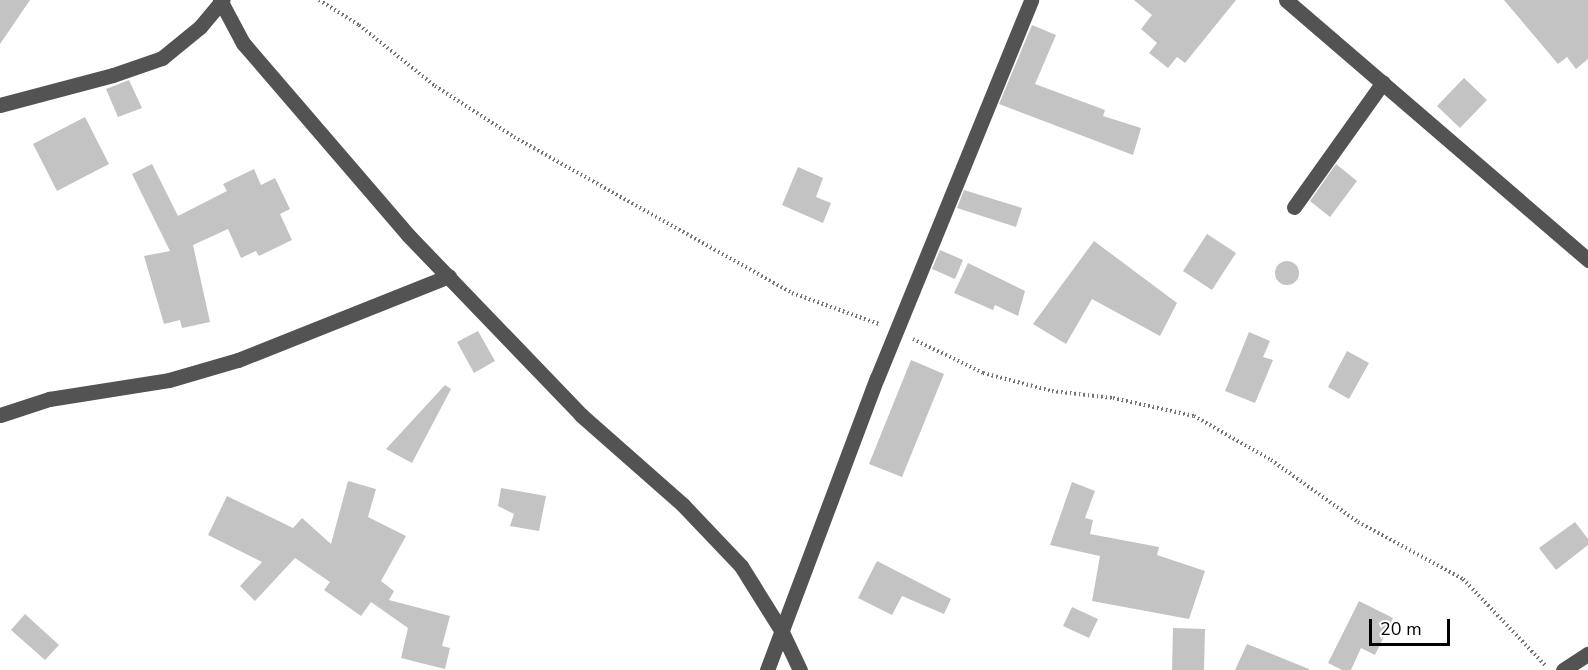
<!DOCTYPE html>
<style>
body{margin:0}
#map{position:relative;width:1588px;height:670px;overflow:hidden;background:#fff;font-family:"Nunito Sans",sans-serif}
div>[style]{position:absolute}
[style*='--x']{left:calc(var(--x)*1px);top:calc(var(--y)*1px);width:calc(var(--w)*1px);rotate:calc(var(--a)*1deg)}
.building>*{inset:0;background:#c3c3c3}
.round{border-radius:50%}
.path>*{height:4px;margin-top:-2px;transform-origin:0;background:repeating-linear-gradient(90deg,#757575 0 1.5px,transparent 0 4.5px)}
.minor>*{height:15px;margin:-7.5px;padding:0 7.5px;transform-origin:7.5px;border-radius:7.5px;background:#535353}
span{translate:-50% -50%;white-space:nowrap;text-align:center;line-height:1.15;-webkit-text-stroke:4.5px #fff;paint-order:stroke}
.scale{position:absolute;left:1369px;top:619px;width:81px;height:27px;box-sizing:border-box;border:3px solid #000;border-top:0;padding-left:8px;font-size:18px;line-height:21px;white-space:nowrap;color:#000;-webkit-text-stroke:4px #fff;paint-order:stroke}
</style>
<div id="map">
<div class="building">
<div style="clip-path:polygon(0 0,30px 0,0 44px)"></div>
<div style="clip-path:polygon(1134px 0,1236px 0,1185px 63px,1177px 57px,1168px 68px,1149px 53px,1157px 43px,1141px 29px,1152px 15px)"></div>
<div style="clip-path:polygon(1504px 0,1588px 0,1588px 59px,1576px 69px,1567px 57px,1558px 64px)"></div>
<div style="clip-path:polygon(1032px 25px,1056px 35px,1035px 84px,1105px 110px,1103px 116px,1141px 128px,1133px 155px,999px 104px)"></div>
<div style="clip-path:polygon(1464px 78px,1487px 100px,1460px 128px,1437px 106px)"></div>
<div style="clip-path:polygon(129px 80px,142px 108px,118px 117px,106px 89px)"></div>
<div style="clip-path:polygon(85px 117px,109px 164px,57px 191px,33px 144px)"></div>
<div style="clip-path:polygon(152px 164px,178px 216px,227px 191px,223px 184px,254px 169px,261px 185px,275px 178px,290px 209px,280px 214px,292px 240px,259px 256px,256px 251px,241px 258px,228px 229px,193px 245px,210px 322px,182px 328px,180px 320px,164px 324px,144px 256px,170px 251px,132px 174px)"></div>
<div style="clip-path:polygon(1336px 164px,1357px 181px,1330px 217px,1310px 201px)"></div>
<div style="clip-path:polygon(798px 167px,823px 178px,816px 197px,831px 203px,823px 223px,782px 205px)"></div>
<div style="clip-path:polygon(964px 190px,1022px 208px,1016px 227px,957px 208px)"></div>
<div style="clip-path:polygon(1207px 234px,1236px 253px,1212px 290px,1183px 271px)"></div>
<div style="clip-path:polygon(1094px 241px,1177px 303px,1160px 336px,1092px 299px,1066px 344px,1033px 324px)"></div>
<div style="clip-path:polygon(940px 250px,963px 260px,955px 279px,932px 269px)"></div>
<div class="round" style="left:1275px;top:261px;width:24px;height:24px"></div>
<div style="clip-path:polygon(968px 263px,1025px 291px,1018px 316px,995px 305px,993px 310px,954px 293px)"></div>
<div style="clip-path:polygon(478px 331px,495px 361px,474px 373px,457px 342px)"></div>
<div style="clip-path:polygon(1249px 332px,1270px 341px,1263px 357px,1273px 360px,1255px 403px,1225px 391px)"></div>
<div style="clip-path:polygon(1347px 351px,1369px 363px,1349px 399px,1328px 387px)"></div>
<div style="clip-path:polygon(911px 360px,944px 374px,902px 477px,869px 464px)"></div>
<div style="clip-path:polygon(445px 385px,451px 389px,412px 463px,386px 449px)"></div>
<div style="clip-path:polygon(348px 481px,376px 489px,368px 517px,406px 536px,381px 581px,394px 591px,389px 600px,450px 616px,442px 646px,450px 648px,445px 669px,401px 658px,408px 628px,371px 602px,361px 616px,324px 590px,330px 582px,295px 558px,255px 601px,240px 586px,262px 562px,208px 535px,227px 496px,293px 528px,302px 518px,331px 544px)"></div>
<div style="clip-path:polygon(1072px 482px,1095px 491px,1085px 518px,1093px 520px,1090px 534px,1159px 547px,1157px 555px,1205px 571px,1189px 619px,1092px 601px,1100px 556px,1050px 545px)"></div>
<div style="clip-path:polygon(501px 488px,546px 496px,539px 531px,510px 526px,514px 514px,498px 506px)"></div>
<div style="clip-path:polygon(1575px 522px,1588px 539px,1588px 545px,1556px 570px,1539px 548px)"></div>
<div style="clip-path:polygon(877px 561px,951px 599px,944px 614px,902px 596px,892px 615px,858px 598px)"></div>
<div style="clip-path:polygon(1359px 601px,1393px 618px,1375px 655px,1361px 648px,1351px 670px,1342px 670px,1328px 663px)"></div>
<div style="clip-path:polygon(1072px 607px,1098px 619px,1089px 638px,1063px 626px)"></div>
<div style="clip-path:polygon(25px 614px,59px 645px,45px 660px,11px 630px)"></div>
<div style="clip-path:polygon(1173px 628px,1205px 629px,1204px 670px,1172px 670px)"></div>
<div style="clip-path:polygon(1247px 644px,1309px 669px,1309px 670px,1235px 670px)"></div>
</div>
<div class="path">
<div style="--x:319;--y:0;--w:47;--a:32"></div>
<div style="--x:359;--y:25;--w:97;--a:38.8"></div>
<div style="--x:435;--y:86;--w:94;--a:32.8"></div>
<div style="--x:514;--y:137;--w:319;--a:29.3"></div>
<div style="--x:792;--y:293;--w:92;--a:19.6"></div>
<div style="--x:913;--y:339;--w:78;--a:25.9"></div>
<div style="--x:983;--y:373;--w:71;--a:14.6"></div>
<div style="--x:1052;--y:391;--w:61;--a:6.5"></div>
<div style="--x:1113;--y:398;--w:83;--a:12.5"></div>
<div style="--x:1194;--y:416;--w:89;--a:29.7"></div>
<div style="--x:1271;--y:460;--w:107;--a:35.5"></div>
<div style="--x:1358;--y:522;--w:119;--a:28.5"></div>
<div style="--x:1463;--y:579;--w:119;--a:46.4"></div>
</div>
<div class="minor">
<div style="--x:220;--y:0;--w:49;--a:61.9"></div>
<div style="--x:243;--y:43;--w:253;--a:49.3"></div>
<div style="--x:408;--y:235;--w:250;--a:46.1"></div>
<div style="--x:581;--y:415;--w:136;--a:41.4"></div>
<div style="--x:683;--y:505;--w:84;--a:46.4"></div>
<div style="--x:741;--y:566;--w:75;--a:58"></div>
<div style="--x:781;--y:630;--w:44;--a:64.6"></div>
<div style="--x:1286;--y:0;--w:399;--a:40.7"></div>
<div style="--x:0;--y:105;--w:117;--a:-14.9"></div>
<div style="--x:113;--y:75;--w:52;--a:-19.1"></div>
<div style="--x:162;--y:58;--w:49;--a:-39.2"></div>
<div style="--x:200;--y:27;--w:35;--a:-50"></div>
<div style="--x:1294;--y:207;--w:153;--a:-54.5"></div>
<div style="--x:0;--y:415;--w:52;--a:-18.1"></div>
<div style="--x:49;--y:399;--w:121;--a:-9"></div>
<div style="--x:169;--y:380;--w:72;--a:-16.2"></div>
<div style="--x:238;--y:360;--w:227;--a:-21.7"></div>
<div style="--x:767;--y:670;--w:312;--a:-69.4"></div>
<div style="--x:877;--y:378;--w:408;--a:-67.8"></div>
<div style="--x:1563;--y:670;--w:30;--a:-33"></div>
</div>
<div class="scale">20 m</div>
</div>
